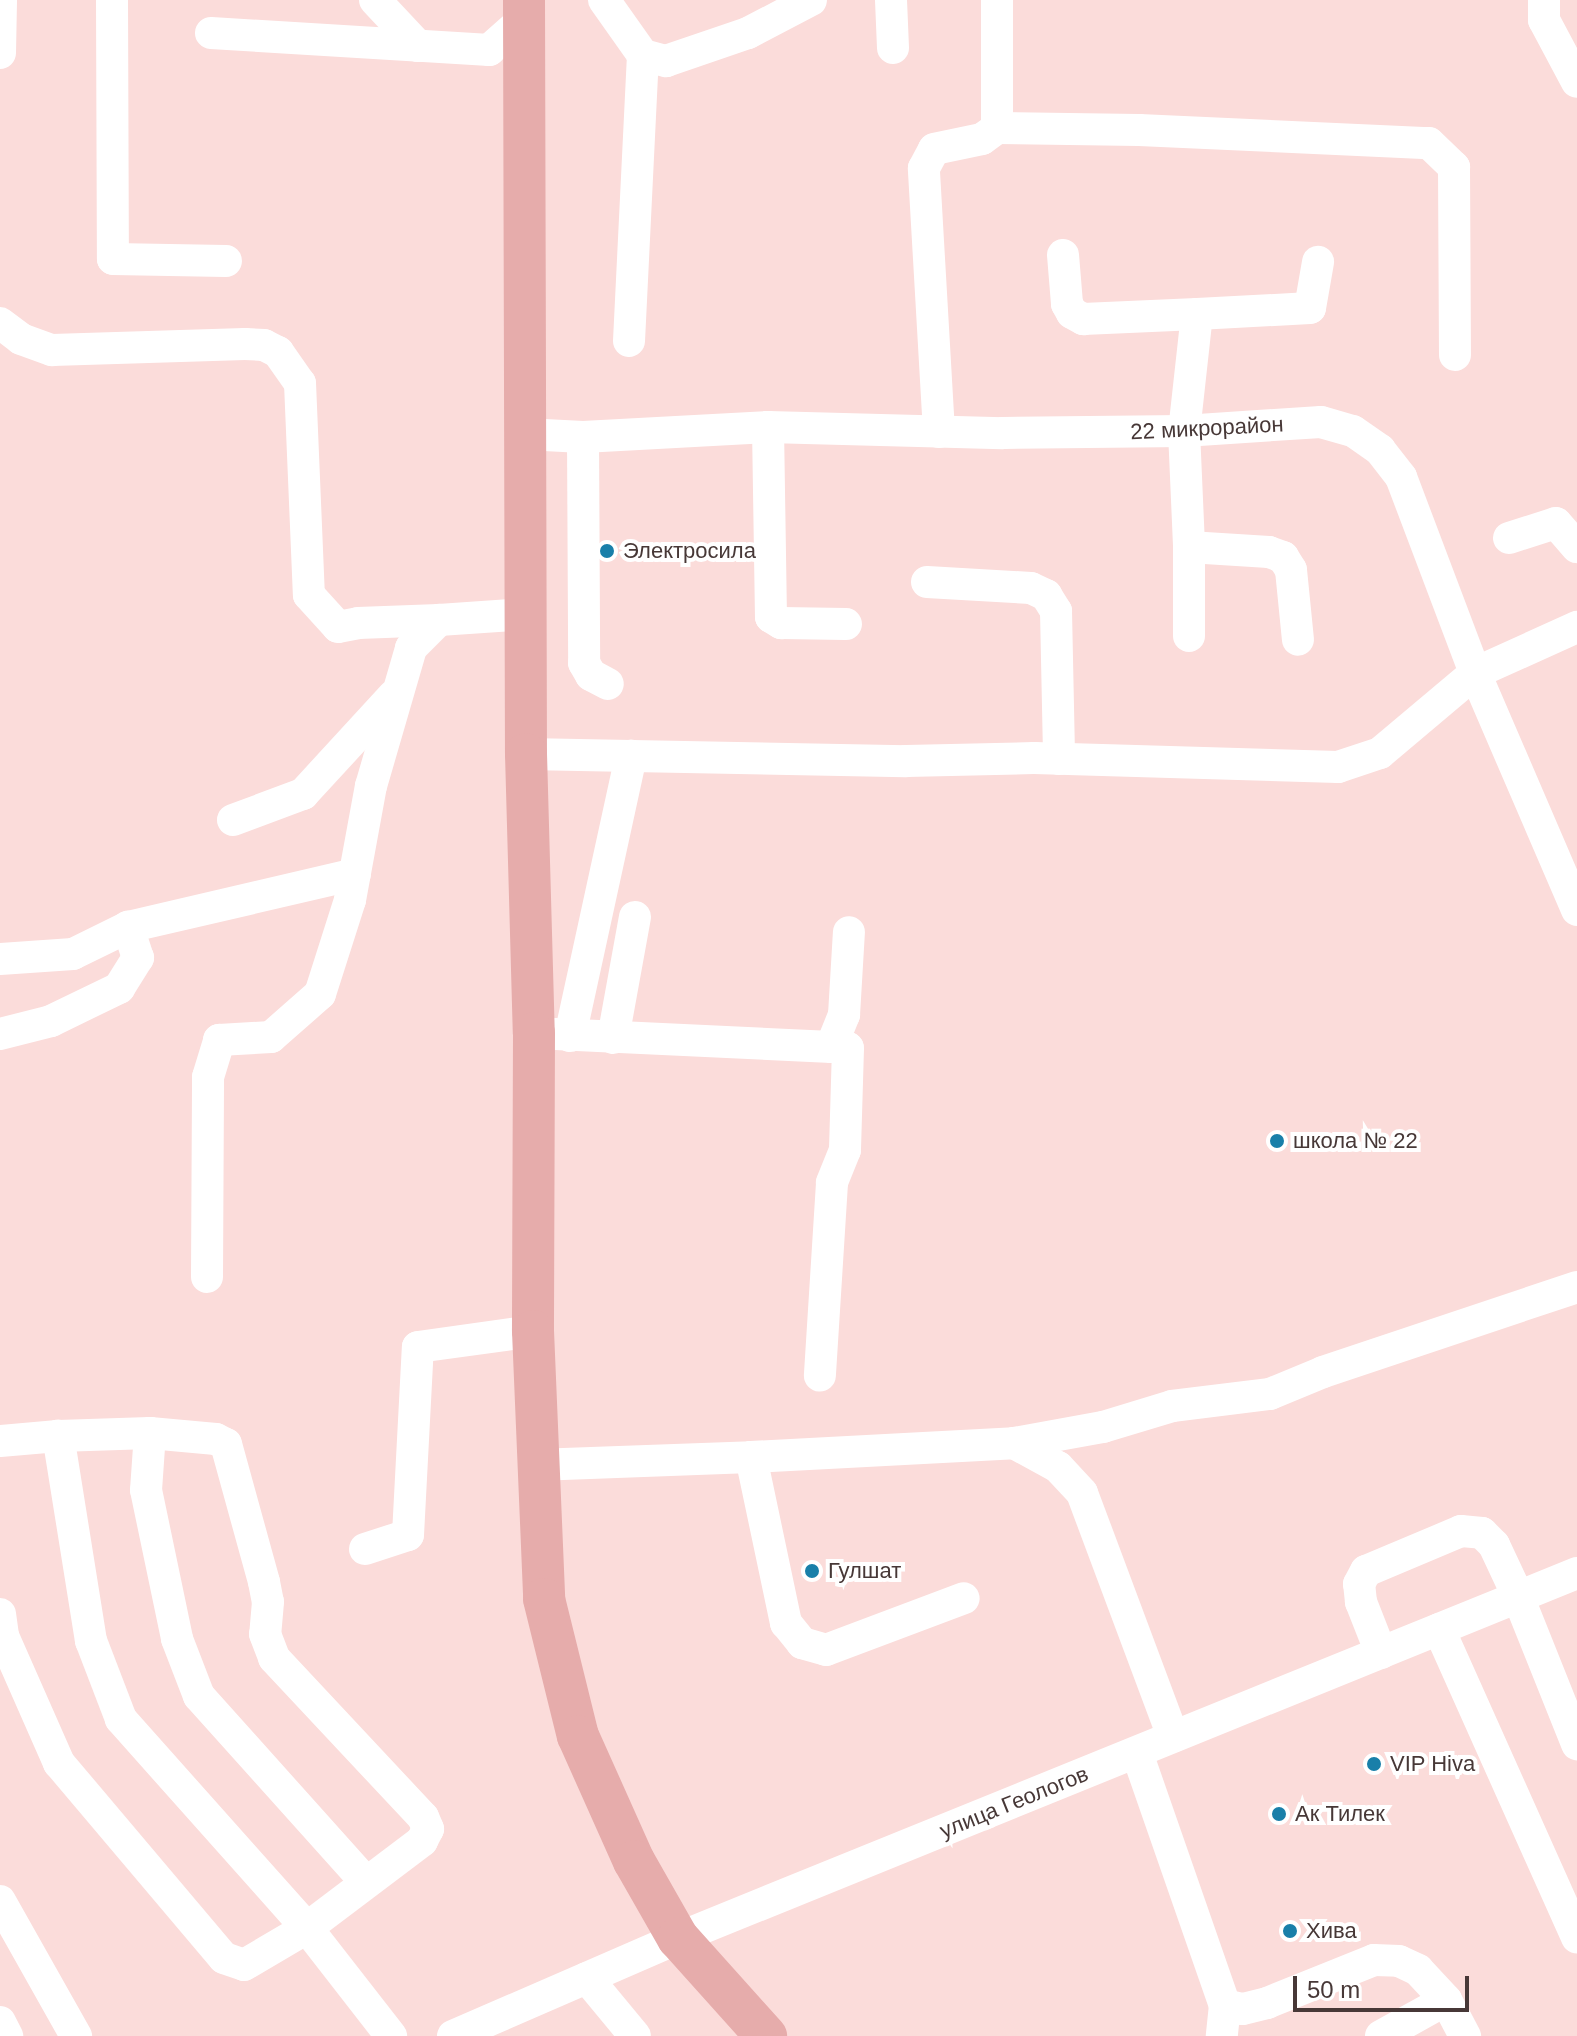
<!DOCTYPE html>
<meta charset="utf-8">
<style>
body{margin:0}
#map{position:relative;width:1577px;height:2036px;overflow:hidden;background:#fbdcda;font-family:Arial,sans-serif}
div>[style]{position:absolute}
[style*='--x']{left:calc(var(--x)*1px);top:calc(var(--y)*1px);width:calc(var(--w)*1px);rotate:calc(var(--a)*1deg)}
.minor>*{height:32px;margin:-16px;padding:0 16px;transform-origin:16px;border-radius:16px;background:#fff}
.major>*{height:42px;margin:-21px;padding:0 21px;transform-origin:21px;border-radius:21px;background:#e6acab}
.dots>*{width:22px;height:22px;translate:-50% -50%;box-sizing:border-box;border:4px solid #fff;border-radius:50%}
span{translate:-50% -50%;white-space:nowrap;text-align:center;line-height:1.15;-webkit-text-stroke:8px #fff;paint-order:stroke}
.street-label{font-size:22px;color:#473837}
.poi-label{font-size:22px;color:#473837}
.left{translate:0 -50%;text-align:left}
.scale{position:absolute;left:1293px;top:1976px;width:176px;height:36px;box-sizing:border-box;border:4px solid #473837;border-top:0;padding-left:10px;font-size:24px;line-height:28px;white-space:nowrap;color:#473837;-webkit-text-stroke:6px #fff;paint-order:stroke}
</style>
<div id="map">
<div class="minor">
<div style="--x:112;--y:0;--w:259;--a:89.8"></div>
<div style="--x:113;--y:259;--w:113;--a:1"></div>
<div style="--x:375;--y:0;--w:63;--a:46.9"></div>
<div style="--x:604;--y:0;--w:67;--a:54.7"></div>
<div style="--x:643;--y:55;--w:24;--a:15"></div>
<div style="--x:666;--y:61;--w:87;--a:-18.9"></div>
<div style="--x:748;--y:33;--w:71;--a:-27.6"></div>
<div style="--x:891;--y:0;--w:48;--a:87.6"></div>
<div style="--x:1544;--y:0;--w:20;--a:90"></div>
<div style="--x:1544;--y:20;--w:70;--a:62"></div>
<div style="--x:211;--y:33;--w:279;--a:3.5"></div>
<div style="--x:489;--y:50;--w:47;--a:-41.5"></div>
<div style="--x:0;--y:53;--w:53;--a:-88.9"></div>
<div style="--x:997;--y:128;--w:142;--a:0.8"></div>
<div style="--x:1139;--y:130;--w:290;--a:2.6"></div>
<div style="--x:1429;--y:143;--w:35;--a:44"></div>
<div style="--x:1454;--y:167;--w:188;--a:89.7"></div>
<div style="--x:1063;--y:255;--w:49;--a:85.3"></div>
<div style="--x:1067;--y:304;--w:10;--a:61"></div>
<div style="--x:1072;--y:313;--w:13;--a:29"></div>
<div style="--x:1083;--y:319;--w:114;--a:-2.5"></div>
<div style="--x:1197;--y:314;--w:118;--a:96.3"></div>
<div style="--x:1184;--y:431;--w:116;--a:87.5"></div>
<div style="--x:1189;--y:547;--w:80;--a:3.6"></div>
<div style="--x:1269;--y:552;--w:15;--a:20"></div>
<div style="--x:1283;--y:557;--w:15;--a:58"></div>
<div style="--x:1291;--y:570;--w:70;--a:84.3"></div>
<div style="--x:1197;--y:314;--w:113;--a:-3"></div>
<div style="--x:1310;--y:308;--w:47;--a:-80.1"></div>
<div style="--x:0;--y:323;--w:26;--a:37"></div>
<div style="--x:21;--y:339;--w:33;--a:20"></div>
<div style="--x:52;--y:350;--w:193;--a:-1.8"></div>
<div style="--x:245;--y:344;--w:19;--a:3"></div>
<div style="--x:264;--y:345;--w:16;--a:27"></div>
<div style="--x:278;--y:352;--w:38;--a:55"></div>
<div style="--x:300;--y:383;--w:212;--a:87.6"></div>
<div style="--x:309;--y:595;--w:43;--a:47.8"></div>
<div style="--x:338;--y:627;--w:20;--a:-11"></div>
<div style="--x:358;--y:623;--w:81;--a:-2.1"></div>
<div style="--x:629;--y:341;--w:286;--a:-87.2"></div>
<div style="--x:768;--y:427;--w:190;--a:89.1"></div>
<div style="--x:771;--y:617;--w:12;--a:31"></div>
<div style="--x:781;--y:623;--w:65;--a:0.9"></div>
<div style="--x:939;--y:432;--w:264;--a:-93.3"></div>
<div style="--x:924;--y:168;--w:21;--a:-62"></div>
<div style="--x:934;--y:149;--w:49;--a:-11.8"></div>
<div style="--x:982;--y:139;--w:19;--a:-36"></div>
<div style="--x:997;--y:128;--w:128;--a:-90"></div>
<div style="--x:525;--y:434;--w:58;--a:3"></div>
<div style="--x:583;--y:437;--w:185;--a:-3.1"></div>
<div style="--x:768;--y:427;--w:235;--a:1.5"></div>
<div style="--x:1003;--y:433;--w:181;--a:-0.6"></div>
<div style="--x:1184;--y:431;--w:137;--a:-3.8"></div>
<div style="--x:1321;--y:422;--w:33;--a:16"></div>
<div style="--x:1353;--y:431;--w:33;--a:35"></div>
<div style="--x:1380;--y:450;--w:34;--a:52"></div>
<div style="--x:1401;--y:477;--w:210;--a:69.3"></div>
<div style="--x:1475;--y:673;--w:258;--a:66.7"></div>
<div style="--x:583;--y:437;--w:226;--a:89.7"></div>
<div style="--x:584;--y:663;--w:14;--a:60"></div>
<div style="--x:591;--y:675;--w:19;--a:28"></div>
<div style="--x:1509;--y:538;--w:49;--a:-17.7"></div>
<div style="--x:1556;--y:523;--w:32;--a:49"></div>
<div style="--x:1189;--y:547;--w:89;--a:90"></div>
<div style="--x:927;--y:582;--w:104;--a:3.3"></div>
<div style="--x:1031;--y:588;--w:17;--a:25"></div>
<div style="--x:1046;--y:595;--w:19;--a:58"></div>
<div style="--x:1056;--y:611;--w:148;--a:88.8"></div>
<div style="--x:526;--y:754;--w:380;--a:1.1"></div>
<div style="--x:906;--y:761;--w:128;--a:-1.3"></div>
<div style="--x:1034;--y:758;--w:304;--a:1.7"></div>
<div style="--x:1338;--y:767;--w:44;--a:-18.4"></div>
<div style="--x:1380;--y:753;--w:124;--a:-40.1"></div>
<div style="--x:1475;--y:673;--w:112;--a:-24.3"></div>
<div style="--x:233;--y:820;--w:75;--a:-20.4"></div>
<div style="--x:303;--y:794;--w:133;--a:-47.4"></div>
<div style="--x:0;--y:959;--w:73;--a:-3.9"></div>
<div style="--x:73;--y:954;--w:61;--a:-26.1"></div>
<div style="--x:128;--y:927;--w:233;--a:-13.1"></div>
<div style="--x:534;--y:1033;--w:314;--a:2.7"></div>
<div style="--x:848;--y:1048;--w:102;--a:91.7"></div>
<div style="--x:845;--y:1150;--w:35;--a:112"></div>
<div style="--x:832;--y:1183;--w:193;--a:93.6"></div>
<div style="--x:0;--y:1034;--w:53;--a:-14.3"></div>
<div style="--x:51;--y:1021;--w:76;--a:-25.9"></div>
<div style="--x:119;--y:988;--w:36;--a:-58"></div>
<div style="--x:138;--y:958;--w:33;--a:-108"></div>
<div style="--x:570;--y:1036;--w:287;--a:-77.7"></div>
<div style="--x:613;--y:1038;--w:123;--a:-79.7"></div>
<div style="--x:831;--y:1047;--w:35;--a:-68"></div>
<div style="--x:844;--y:1015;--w:83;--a:-86.6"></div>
<div style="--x:207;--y:1277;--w:200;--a:-89.7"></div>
<div style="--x:208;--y:1077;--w:39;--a:-73"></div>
<div style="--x:219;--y:1040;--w:52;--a:-3.3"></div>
<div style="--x:271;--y:1037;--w:65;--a:-41.3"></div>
<div style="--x:320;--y:994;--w:99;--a:-72.3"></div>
<div style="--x:350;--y:900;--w:116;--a:-79.6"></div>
<div style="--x:371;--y:786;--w:144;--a:-73.8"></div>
<div style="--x:411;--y:648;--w:40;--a:-45"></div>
<div style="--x:439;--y:620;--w:87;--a:-3.9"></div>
<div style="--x:150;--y:1433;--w:57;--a:94"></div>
<div style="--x:146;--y:1490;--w:152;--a:78.2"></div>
<div style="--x:177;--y:1639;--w:61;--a:68.9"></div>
<div style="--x:199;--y:1696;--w:250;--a:48.1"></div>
<div style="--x:0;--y:1441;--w:58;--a:-4.9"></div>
<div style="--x:58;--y:1436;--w:92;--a:-1.9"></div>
<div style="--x:150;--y:1433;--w:66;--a:5.2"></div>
<div style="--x:216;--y:1439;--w:11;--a:27"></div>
<div style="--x:226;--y:1444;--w:143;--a:74.6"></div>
<div style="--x:264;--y:1582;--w:20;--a:79"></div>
<div style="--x:268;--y:1602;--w:32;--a:95"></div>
<div style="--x:265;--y:1634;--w:26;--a:69"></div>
<div style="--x:274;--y:1658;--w:218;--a:46.9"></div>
<div style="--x:423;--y:1817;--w:13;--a:67"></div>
<div style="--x:428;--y:1829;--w:13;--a:117"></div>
<div style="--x:422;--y:1841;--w:144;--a:142.9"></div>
<div style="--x:307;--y:1928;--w:280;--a:-131.7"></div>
<div style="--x:121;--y:1719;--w:84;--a:-111"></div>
<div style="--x:91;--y:1641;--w:208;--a:-99.1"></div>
<div style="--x:1014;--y:1443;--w:50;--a:28.6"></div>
<div style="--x:1058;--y:1467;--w:35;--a:47"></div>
<div style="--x:1082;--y:1493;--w:260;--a:69.5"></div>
<div style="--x:751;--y:1457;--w:263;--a:-3"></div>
<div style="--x:1014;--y:1443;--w:90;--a:-10.2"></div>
<div style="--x:1103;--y:1427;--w:72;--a:-16.9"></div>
<div style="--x:1172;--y:1406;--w:99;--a:-7"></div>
<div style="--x:1270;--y:1394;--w:57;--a:-22.5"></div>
<div style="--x:1323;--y:1372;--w:268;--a:-18.5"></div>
<div style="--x:536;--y:1465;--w:215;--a:-2.1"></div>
<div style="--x:751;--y:1457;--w:170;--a:78.1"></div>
<div style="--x:786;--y:1623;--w:26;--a:51"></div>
<div style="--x:802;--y:1643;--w:25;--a:16"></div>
<div style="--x:826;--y:1650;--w:147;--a:-20.6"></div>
<div style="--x:365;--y:1549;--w:45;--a:-18"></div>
<div style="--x:408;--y:1535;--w:188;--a:-87"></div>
<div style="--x:418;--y:1347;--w:116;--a:-7.9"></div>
<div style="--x:0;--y:1614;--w:22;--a:82"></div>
<div style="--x:3;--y:1636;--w:139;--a:66.2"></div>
<div style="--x:59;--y:1763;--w:255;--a:49.8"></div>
<div style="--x:224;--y:1958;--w:21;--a:19"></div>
<div style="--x:244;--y:1965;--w:73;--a:-30.4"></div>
<div style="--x:307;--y:1928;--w:137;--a:52.1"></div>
<div style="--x:1439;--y:1629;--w:338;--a:65.9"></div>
<div style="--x:1381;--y:1653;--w:55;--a:-111.4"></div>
<div style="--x:1361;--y:1602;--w:18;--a:-96"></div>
<div style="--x:1359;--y:1584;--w:15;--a:-62"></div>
<div style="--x:1366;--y:1571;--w:103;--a:-22.8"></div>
<div style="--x:1461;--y:1531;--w:21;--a:5"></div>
<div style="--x:1482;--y:1533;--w:17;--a:45"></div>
<div style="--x:1494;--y:1545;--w:54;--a:64.9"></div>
<div style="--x:1517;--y:1594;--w:162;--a:68.2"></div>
<div style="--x:1137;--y:1753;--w:267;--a:70.8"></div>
<div style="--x:1225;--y:2005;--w:31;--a:96"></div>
<div style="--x:0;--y:1901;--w:155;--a:60.6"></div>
<div style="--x:587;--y:1978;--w:75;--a:50.4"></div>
<div style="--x:1225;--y:2005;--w:18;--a:13"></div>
<div style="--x:1243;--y:2009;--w:25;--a:-14"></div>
<div style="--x:1267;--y:2003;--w:115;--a:-21.9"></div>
<div style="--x:1374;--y:1960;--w:25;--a:2"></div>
<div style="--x:1399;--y:1961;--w:21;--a:25"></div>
<div style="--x:1418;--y:1970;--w:41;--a:47"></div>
<div style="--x:1446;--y:2000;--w:41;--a:62.2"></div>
<div style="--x:0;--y:2022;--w:16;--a:63"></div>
<div style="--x:453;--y:2036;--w:245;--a:-23.5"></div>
<div style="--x:678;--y:1938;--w:970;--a:-22.1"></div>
<div style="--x:1381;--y:2036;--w:74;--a:-29"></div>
</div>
<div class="major">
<div style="--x:524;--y:0;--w:754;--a:89.85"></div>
<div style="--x:526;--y:754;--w:279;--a:88.4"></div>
<div style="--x:534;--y:1033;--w:298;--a:90.2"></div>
<div style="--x:533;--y:1331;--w:268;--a:87.6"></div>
<div style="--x:544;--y:1599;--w:141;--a:76.1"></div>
<div style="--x:578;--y:1736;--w:137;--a:65.9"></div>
<div style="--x:634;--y:1861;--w:89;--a:60.3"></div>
<div style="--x:678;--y:1938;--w:132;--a:48.1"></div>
</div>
<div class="dots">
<div style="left:607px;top:551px;background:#197fa9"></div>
<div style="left:1277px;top:1141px;background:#197fa9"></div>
<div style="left:812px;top:1571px;background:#197fa9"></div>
<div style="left:1374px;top:1764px;background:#197fa9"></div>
<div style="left:1279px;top:1814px;background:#197fa9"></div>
<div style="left:1290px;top:1931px;background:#197fa9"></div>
</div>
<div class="street-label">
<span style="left:1207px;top:428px;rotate:-3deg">22 микрорайон</span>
<span style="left:1014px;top:1802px;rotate:-22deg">улица Геологов</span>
</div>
<div class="poi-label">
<span class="left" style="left:623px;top:551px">Электросила</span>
<span class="left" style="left:1293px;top:1141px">школа № 22</span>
<span class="left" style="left:828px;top:1571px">Гулшат</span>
<span class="left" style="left:1390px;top:1764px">VIP Hiva</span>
<span class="left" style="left:1295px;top:1814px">Ак Тилек</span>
<span class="left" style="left:1306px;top:1931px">Хива</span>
</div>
<div class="scale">50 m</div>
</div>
